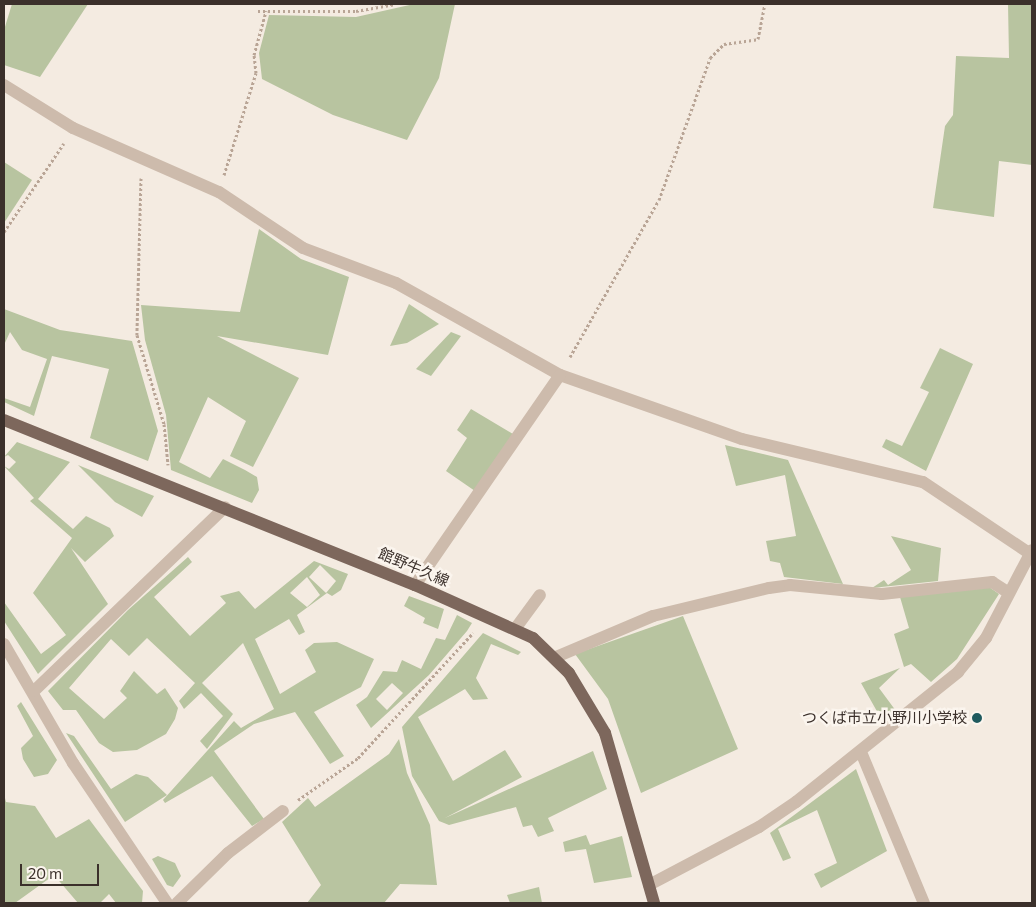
<!DOCTYPE html>
<meta charset="utf-8">
<style>
body{margin:0}
#map{position:relative;width:1036px;height:907px;overflow:hidden;background:#f4ebe1;font-family:Commissioner,"Noto Sans JP",sans-serif}
div>[style]{position:absolute}
[style*='--x']{left:calc(var(--x)*1px);top:calc(var(--y)*1px);width:calc(var(--w)*1px);rotate:calc(var(--a)*1deg)}
.green>*{inset:0;background:#b8c4a0}
.path>*{height:3px;margin-top:-1.5px;transform-origin:0;background:repeating-linear-gradient(90deg,#b9a596 0 2.5px,transparent 0 5px)}
.minor>*{height:12px;margin:-6px;padding:0 6px;transform-origin:6px;border-radius:6px;background:#cdbbac}
.major>*{height:12px;margin:-6px;padding:0 6px;transform-origin:6px;border-radius:6px;background:#7d675c}
.dots>*{width:14px;height:14px;translate:-50% -50%;box-sizing:border-box;border:2px solid #fbf5ee;border-radius:50%}
span{translate:-50% -50%;white-space:nowrap;text-align:center;line-height:1.15;-webkit-text-stroke:5px #fbf5ee;paint-order:stroke}
.street-label{font-size:15px;color:#3b302b}
.poi-label{font-size:15px;color:#3b302b}
.right{translate:-100% -50%;text-align:right}
.frame{position:absolute;inset:0;border:5px solid #3b302b;pointer-events:none}
.scale{position:absolute;left:20px;top:864px;width:79px;height:22px;box-sizing:border-box;border:2px solid #3b302b;border-top:0;padding-left:6px;font-size:15px;line-height:18px;white-space:nowrap;color:#3b302b;-webkit-text-stroke:4px #fbf5ee;paint-order:stroke}
</style>
<div id="map">
<div class="green">
<div style="clip-path:polygon(12px 4px,88px 4px,40px 77px,4px 65px,4px 30px)"></div>
<div style="clip-path:polygon(414px 4px,455px 4px,439px 78px,407px 140px,333px 115px,262px 79px,259px 53px,269px 15px,356px 17px)"></div>
<div style="clip-path:polygon(1008px 4px,1032px 4px,1032px 165px,999px 161px,994px 217px,933px 208px,945px 126px,953px 115px,956px 56px,1009px 58px)"></div>
<div style="clip-path:polygon(4px 162px,32px 180px,4px 223px)"></div>
<div style="clip-path:polygon(259px 229px,301px 259px,349px 277px,328px 355px,217px 336px,299px 378px,253px 467px,230px 456px,246px 421px,208px 397px,179px 462px,210px 478px,223px 459px,245px 470px,257px 477px,259px 490px,252px 503px,171px 470px,166px 415px,145px 340px,141px 305px,240px 312px)"></div>
<div style="clip-path:polygon(409px 304px,439px 324px,407px 343px,390px 346px)"></div>
<div style="clip-path:polygon(4px 309px,60px 330px,132px 341px,158px 431px,148px 461px,90px 438px,109px 369px,52px 356px,34px 416px,4px 402px,4px 398px,30px 407px,47px 359px,22px 350px,10px 332px,4px 345px)"></div>
<div style="clip-path:polygon(451px 332px,461px 336px,431px 376px,416px 369px)"></div>
<div style="clip-path:polygon(940px 348px,973px 364px,926px 471px,882px 447px,886px 439px,902px 446px,929px 392px,920px 388px)"></div>
<div style="clip-path:polygon(471px 409px,513px 434px,475px 491px,446px 471px,467px 438px,457px 430px)"></div>
<div style="clip-path:polygon(17px 442px,70px 462px,38px 499px,73px 529px,86px 516px,110px 528px,114px 536px,85px 562px,71px 548px,108px 604px,38px 674px,4px 621px,4px 602px,41px 654px,66px 635px,33px 593px,72px 538px,30px 501px,34px 498px,4px 466px,9px 469px,16px 462px,8px 455px,4px 457px)"></div>
<div style="clip-path:polygon(725px 445px,788px 460px,843px 584px,784px 577px,780px 563px,770px 561px,766px 541px,796px 536px,785px 475px,736px 486px)"></div>
<div style="clip-path:polygon(78px 465px,154px 496px,142px 517px,115px 502px)"></div>
<div style="clip-path:polygon(891px 536px,941px 548px,938px 581px,872px 588px,884px 580px,888px 585px,911px 570px)"></div>
<div style="clip-path:polygon(evenodd,188px 557px,192px 562px,154px 597px,190px 636px,226px 603px,220px 596px,239px 591px,255px 609px,314px 561px,348px 574px,341px 590px,332px 596px,327px 593px,297px 615px,305px 632px,299px 635px,289px 619px,255px 639px,280px 694px,316px 672px,305px 650px,314px 643px,337px 642px,374px 659px,361px 687px,314px 712px,344px 756px,330px 764px,295px 712px,254px 724px,214px 751px,264px 819px,252px 826px,212px 776px,165px 803px,163px 800px,234px 721px,241px 728px,274px 709px,243px 643px,202px 683px,233px 714px,207px 749px,200px 741px,223px 716px,201px 693px,184px 709px,179px 701px,195px 683px,147px 638px,129px 656px,111px 639px,69px 688px,104px 719px,127px 698px,120px 691px,134px 671px,157px 694px,165px 688px,178px 708px,175px 719px,166px 734px,137px 750px,113px 752px,99px 743px,76px 710px,63px 710px,48px 691px,128px 610px,188px 557px,320px 565px,336px 581px,326px 593px,309px 577px,320px 565px,188px 557px,307px 577px,320px 595px,307px 607px,290px 593px,307px 577px)"></div>
<div style="clip-path:polygon(989px 587px,999px 594px,957px 659px,931px 682px,911px 664px,904px 667px,894px 634px,909px 628px,900px 597px)"></div>
<div style="clip-path:polygon(409px 596px,444px 609px,438px 629px,423px 623px,425px 618px,404px 606px)"></div>
<div style="clip-path:polygon(evenodd,457px 615px,472px 623px,467px 631px,429px 675px,371px 728px,356px 705px,367px 697px,383px 671px,397px 672px,402px 660px,421px 669px,436px 638px,445px 640px,457px 615px,392px 683px,403px 693px,387px 710px,376px 699px,392px 683px)"></div>
<div style="clip-path:polygon(683px 616px,738px 749px,641px 793px,608px 699px,575px 654px)"></div>
<div style="clip-path:polygon(483px 633px,521px 652px,518px 655px,491px 644px,476px 678px,488px 699px,473px 700px,465px 689px,418px 717px,453px 781px,505px 750px,522px 777px,445px 818px,593px 751px,607px 789px,548px 818px,554px 831px,538px 837px,532px 825px,523px 827px,516px 807px,449px 825px,439px 821px,412px 776px,402px 727px)"></div>
<div style="clip-path:polygon(900px 668px,879px 688px,896px 711px,883px 722px,861px 683px)"></div>
<div style="clip-path:polygon(21px 702px,57px 760px,48px 774px,34px 777px,23px 759px,21px 748px,33px 736px,17px 706px)"></div>
<div style="clip-path:polygon(66px 733px,74px 736px,111px 789px,136px 774px,148px 777px,167px 795px,125px 822px)"></div>
<div style="clip-path:polygon(399px 739px,407px 773px,430px 825px,437px 885px,400px 884px,384px 903px,307px 903px,321px 885px,282px 822px,308px 798px,315px 807px,389px 754px)"></div>
<div style="clip-path:polygon(856px 769px,887px 851px,821px 888px,814px 874px,837px 863px,817px 810px,778px 829px,791px 858px,783px 861px,770px 833px)"></div>
<div style="clip-path:polygon(4px 794px,6px 802px,35px 806px,56px 838px,89px 819px,143px 891px,142px 903px,116px 903px,109px 894px,100px 903px,78px 903px,54px 875px,15px 903px,4px 903px)"></div>
<div style="clip-path:polygon(586px 835px,590px 845px,622px 836px,632px 877px,594px 883px,586px 849px,565px 852px,563px 842px)"></div>
<div style="clip-path:polygon(158px 856px,175px 863px,181px 876px,173px 887px,167px 885px,152px 859px)"></div>
<div style="clip-path:polygon(539px 887px,542px 903px,510px 903px,507px 895px)"></div>
</div>
<div class="path">
<div style="--x:258;--y:11;--w:98;--a:0"></div>
<div style="--x:356;--y:11;--w:39;--a:-10"></div>
<div style="--x:224;--y:175;--w:107;--a:-72.6"></div>
<div style="--x:256;--y:73;--w:18;--a:-96"></div>
<div style="--x:254;--y:55;--w:46;--a:-74.7"></div>
<div style="--x:141;--y:178;--w:157;--a:91.5"></div>
<div style="--x:137;--y:335;--w:93;--a:73.1"></div>
<div style="--x:164;--y:424;--w:41;--a:84.4"></div>
<div style="--x:4;--y:232;--w:107;--a:-56"></div>
<div style="--x:570;--y:357;--w:180;--a:-60.5"></div>
<div style="--x:659;--y:200;--w:151;--a:-70.2"></div>
<div style="--x:710;--y:58;--w:20;--a:-45"></div>
<div style="--x:724;--y:44;--w:34;--a:-8"></div>
<div style="--x:758;--y:39;--w:36;--a:-79"></div>
<div style="--x:298;--y:800;--w:73;--a:-35"></div>
<div style="--x:358;--y:758;--w:170;--a:-47.4"></div>
</div>
<div class="minor">
<div style="--x:4;--y:85;--w:81;--a:31.9"></div>
<div style="--x:73;--y:128;--w:159;--a:23.7"></div>
<div style="--x:219;--y:192;--w:101;--a:33.7"></div>
<div style="--x:303;--y:248;--w:99;--a:20.6"></div>
<div style="--x:396;--y:283;--w:188;--a:29.3"></div>
<div style="--x:560;--y:375;--w:193;--a:19.4"></div>
<div style="--x:742;--y:439;--w:186;--a:13.4"></div>
<div style="--x:923;--y:482;--w:128;--a:33.8"></div>
<div style="--x:415;--y:585;--w:255;--a:-55.4"></div>
<div style="--x:515;--y:629;--w:42;--a:-53.7"></div>
<div style="--x:4;--y:644;--w:138;--a:59.9"></div>
<div style="--x:73;--y:763;--w:169;--a:56.1"></div>
<div style="--x:556;--y:657;--w:105;--a:-22.9"></div>
<div style="--x:653;--y:616;--w:119;--a:-13.6"></div>
<div style="--x:769;--y:588;--w:21;--a:-8"></div>
<div style="--x:790;--y:585;--w:92;--a:5.6"></div>
<div style="--x:882;--y:594;--w:111;--a:-6.2"></div>
<div style="--x:992;--y:582;--w:20;--a:33"></div>
<div style="--x:34;--y:691;--w:265;--a:-43.9"></div>
<div style="--x:861;--y:752;--w:164;--a:67.4"></div>
<div style="--x:649;--y:885;--w:124;--a:-27.8"></div>
<div style="--x:759;--y:827;--w:45;--a:-34"></div>
<div style="--x:796;--y:802;--w:208;--a:-38.7"></div>
<div style="--x:958;--y:672;--w:44;--a:-50.5"></div>
<div style="--x:986;--y:638;--w:99;--a:-62.4"></div>
<div style="--x:177;--y:903;--w:71;--a:-44.4"></div>
<div style="--x:228;--y:853;--w:69;--a:-37.4"></div>
</div>
<div class="major">
<div style="--x:4;--y:420;--w:443;--a:21.9"></div>
<div style="--x:415;--y:585;--w:129;--a:24.2"></div>
<div style="--x:533;--y:638;--w:50;--a:44.2"></div>
<div style="--x:569;--y:673;--w:70;--a:59"></div>
<div style="--x:605;--y:733;--w:177;--a:73.9"></div>
</div>
<div class="dots">
<div style="left:977px;top:718px;background:#1f5a5e"></div>
</div>
<div class="street-label">
<span style="left:414px;top:567px;rotate:23deg">館野牛久線</span>
</div>
<div class="poi-label">
<span class="right" style="left:967px;top:718px">つくば市立小野川小学校</span>
</div>
<div class="frame"></div>
<div class="scale">20 m</div>
</div>
